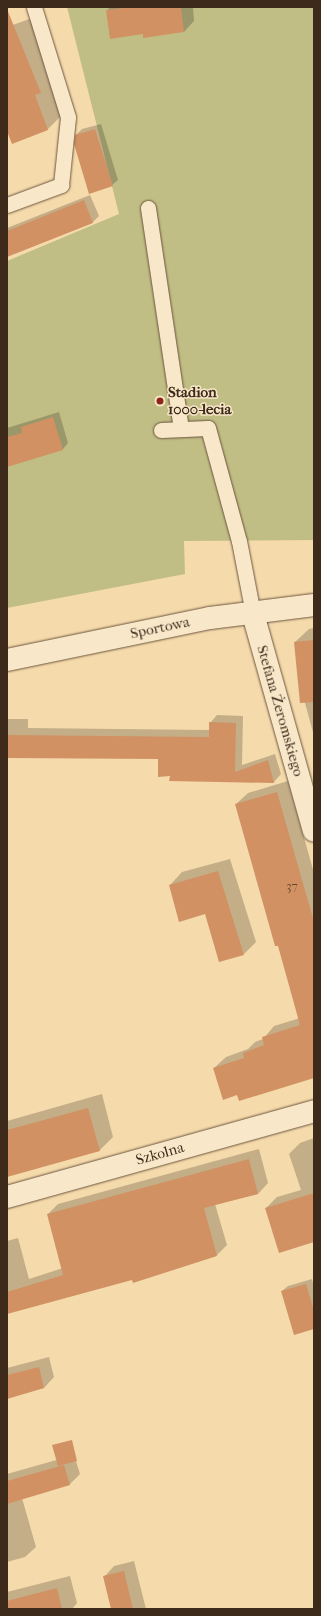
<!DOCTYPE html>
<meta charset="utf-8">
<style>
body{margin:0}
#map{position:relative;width:321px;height:1616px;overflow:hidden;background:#f5daab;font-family:"IM FELL French Canon",serif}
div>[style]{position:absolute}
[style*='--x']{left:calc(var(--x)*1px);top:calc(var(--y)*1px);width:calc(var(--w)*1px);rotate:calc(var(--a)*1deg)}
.green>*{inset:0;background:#c1be85}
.shadow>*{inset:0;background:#0003}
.building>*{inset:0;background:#d19163}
.roads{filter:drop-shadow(0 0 1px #6c563f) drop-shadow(0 0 1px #6c563f)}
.service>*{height:15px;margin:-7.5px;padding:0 7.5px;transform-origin:7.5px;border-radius:7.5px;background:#f8e7c8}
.minor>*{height:22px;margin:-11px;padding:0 11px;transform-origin:11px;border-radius:11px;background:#f8e7c8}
.tertiary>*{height:22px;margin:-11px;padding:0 11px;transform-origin:11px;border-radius:11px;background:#f8e7c8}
.dots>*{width:11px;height:11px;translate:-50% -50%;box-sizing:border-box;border:2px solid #f8e7c8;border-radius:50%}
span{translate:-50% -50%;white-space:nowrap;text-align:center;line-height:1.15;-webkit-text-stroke:3px #f8e7c8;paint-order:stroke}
.number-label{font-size:13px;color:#63442d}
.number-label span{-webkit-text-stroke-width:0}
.poi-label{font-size:15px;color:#3e2a1b;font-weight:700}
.left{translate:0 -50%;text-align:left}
.street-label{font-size:15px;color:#3e2a1b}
.frame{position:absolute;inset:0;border:8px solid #3e2a1b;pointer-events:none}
</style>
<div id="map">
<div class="green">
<div style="clip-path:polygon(67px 7px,314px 7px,314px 540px,184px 541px,185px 574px,7px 608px,7px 261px,119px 214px)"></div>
</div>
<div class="shadow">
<div style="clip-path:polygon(110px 7px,193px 7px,194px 21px,184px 32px,107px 11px)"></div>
<div style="clip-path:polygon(35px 17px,65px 112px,48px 129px,12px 142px,7px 129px,7px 27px)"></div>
<div style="clip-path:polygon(101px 124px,118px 180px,112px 185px,76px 135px,82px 129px)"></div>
<div style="clip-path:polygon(90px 195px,99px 216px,93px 222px,7px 256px,7px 228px)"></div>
<div style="clip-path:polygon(59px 412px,68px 443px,63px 449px,7px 466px,7px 428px)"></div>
<div style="clip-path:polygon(314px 628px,314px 736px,299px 681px,295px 642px,309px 629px)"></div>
<div style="clip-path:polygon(217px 715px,243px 716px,242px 765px,275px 754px,281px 774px,274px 782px,170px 780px,171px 775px,159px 758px,7px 756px,7px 719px,28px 719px,28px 728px,210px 730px,210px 723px)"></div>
<div style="clip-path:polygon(288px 781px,314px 873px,314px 1077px,238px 1094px,214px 1068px,226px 1057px,248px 1049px,255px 1042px,263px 1039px,274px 1026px,300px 1018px,236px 804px,248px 793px)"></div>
<div style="clip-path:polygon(230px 859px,256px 942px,244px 954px,206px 913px,170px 885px,182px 872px)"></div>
<div style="clip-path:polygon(102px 1094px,113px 1137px,100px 1150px,7px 1176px,7px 1121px)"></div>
<div style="clip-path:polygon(314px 1138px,314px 1241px,266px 1208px,277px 1197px,301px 1190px,289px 1154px,300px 1143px)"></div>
<div style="clip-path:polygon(259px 1149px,268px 1183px,258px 1194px,215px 1204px,227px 1245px,216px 1256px,7px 1312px,7px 1241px,18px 1238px,29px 1279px,63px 1268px,48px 1214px,58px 1204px)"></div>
<div style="clip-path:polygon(312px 1279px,314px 1287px,314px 1328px,282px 1291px,288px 1286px)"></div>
<div style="clip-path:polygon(49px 1357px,54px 1377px,44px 1388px,7px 1398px,7px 1368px)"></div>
<div style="clip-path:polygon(74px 1455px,80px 1474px,70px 1484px,22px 1498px,36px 1547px,25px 1557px,7px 1562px,7px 1474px)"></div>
<div style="clip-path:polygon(134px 1561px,146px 1609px,112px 1609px,104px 1577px,114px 1566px)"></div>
<div style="clip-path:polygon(70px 1576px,77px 1603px,72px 1609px,7px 1609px,7px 1592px)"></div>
</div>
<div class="building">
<div style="clip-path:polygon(130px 7px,181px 7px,184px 32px,143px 38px,143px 34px,110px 39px,106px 10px)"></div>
<div style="clip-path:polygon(7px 9px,41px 93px,35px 95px,48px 130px,12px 144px,7px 131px)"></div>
<div style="clip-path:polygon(95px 129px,113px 186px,89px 194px,74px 144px,75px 135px)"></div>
<div style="clip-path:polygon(84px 200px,93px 223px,7px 257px,7px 231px)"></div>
<div style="clip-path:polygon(53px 417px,63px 450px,7px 467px,7px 437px,22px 433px,21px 427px)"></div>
<div style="clip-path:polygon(314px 640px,314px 702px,300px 703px,294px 642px)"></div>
<div style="clip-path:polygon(209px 722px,236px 723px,235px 772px,268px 760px,274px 783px,169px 781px,170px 776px,158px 777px,158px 759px,7px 758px,7px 735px,209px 737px)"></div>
<div style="clip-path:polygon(277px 792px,314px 922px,314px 1078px,239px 1101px,237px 1095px,223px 1100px,213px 1068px,244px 1058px,243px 1053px,264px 1045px,262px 1037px,300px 1025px,278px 946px,275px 946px,235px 804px)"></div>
<div style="clip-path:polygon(218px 871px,244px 955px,219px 962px,205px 914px,179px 922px,169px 885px)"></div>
<div style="clip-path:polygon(88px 1108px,100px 1151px,7px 1177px,7px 1130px)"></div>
<div style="clip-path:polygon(249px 1159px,258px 1194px,204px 1208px,217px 1256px,133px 1283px,132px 1280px,7px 1314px,7px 1292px,63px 1275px,47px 1214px)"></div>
<div style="clip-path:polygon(314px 1193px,314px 1242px,279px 1253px,265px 1208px)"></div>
<div style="clip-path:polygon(306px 1284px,314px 1311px,314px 1329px,294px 1335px,281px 1291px)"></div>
<div style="clip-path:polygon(39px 1367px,44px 1388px,7px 1399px,7px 1375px)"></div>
<div style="clip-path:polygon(72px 1440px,77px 1461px,58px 1466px,52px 1445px)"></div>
<div style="clip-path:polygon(64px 1465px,70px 1485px,7px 1504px,7px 1481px)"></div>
<div style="clip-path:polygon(124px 1571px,133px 1609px,111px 1609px,103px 1576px)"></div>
<div style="clip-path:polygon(57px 1588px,62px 1609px,7px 1609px,7px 1601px)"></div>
</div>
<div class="roads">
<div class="service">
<div style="--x:7;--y:205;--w:58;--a:-20.3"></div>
<div style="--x:61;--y:185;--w:68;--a:-84.1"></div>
<div style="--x:68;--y:117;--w:115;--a:-107.2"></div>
<div style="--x:148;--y:208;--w:223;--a:81.5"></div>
<div style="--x:161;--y:430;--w:47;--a:-2.4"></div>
<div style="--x:208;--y:428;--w:117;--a:74.7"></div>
<div style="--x:239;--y:541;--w:74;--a:79.1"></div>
</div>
<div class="minor">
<div style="--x:7;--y:1197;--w:319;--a:-15.6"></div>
</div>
<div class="tertiary">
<div style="--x:253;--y:614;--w:225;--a:74.3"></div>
<div style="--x:7;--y:660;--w:207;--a:-11.7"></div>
<div style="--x:210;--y:618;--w:105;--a:-7.1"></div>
</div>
</div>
<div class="dots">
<div style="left:160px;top:401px;background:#8f2418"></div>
</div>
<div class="number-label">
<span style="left:292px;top:886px">37</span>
</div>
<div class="poi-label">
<span class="left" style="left:168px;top:401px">Stadion<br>1000-lecia</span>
</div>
<div class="street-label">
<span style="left:160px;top:628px;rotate:-12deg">Sportowa</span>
<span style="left:280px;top:711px;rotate:74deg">Stefana Żeromskiego</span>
<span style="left:160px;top:1154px;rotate:-16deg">Szkolna</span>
</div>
<div class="frame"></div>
</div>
